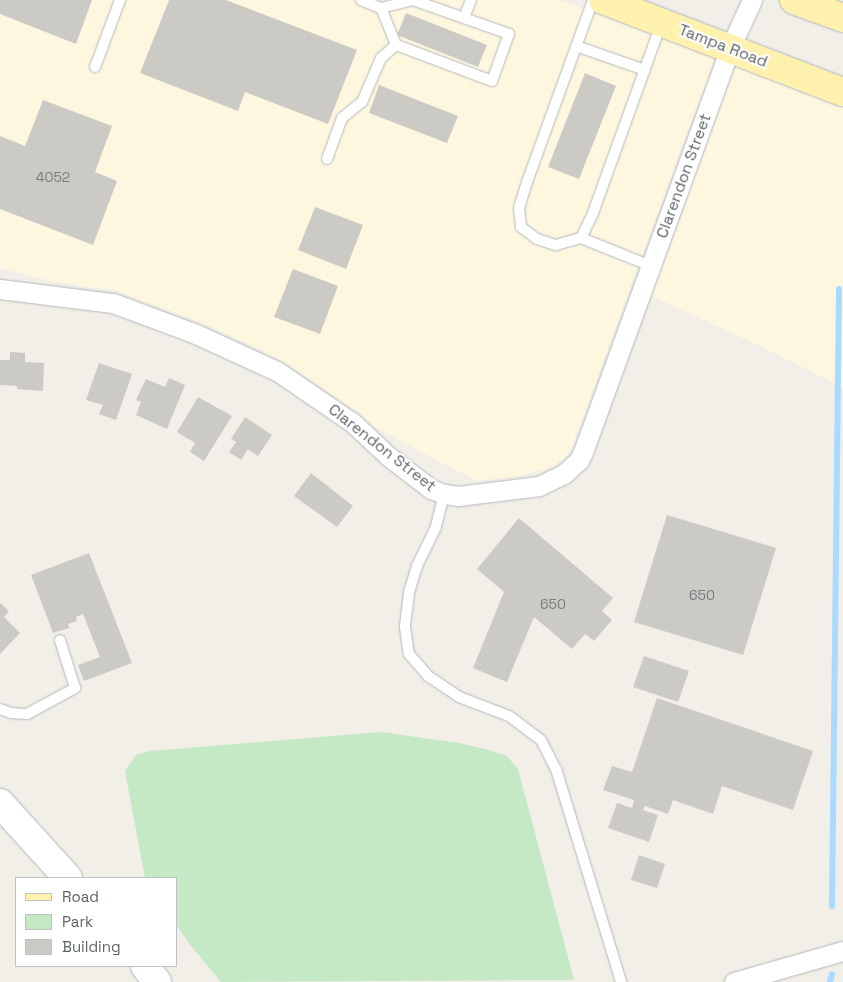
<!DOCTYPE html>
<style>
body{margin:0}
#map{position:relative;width:843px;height:982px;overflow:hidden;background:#f1efe8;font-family:"Space Grotesk",sans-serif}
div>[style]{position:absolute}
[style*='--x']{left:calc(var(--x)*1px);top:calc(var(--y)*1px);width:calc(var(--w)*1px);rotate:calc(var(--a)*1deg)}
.commercial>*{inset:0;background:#fef7e0}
.green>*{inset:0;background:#c5e8c5}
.stream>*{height:6px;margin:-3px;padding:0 3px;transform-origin:3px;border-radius:3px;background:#aadaff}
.building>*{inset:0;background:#cccac5}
.roads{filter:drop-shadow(0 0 1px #b5b8bc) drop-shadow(0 0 1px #b5b8bc)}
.lane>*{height:10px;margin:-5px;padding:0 5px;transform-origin:5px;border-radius:5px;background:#fff}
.street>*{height:19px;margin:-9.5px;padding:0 9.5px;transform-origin:9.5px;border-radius:9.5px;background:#fff}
.secondary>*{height:28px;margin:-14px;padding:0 14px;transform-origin:14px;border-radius:14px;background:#fff}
.primary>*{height:28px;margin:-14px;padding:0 14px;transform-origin:14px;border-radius:14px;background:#fff2af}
span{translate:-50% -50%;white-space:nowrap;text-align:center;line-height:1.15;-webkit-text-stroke:4px #fff;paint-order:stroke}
.number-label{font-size:14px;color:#7a7d7f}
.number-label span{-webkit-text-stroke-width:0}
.street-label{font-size:16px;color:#5f6368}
.legend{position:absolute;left:15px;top:877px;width:162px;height:90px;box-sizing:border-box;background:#fff;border:1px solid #bfc1c3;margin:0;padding:6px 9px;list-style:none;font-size:15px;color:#5f6368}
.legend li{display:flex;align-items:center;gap:10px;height:25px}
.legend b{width:25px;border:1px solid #bfc1c3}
</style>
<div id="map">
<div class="commercial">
<div style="clip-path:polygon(0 0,559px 0,715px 57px,570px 452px,558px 463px,548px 468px,517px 476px,477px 481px,376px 428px,358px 412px,282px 360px,200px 322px,117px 291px,55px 282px,0 268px)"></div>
<div style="clip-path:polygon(736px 65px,843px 107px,843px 391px,842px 387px,771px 351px,652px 296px)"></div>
</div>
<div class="green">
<div style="clip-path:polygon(381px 732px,459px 743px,489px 750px,507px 756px,518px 769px,574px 980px,221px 982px,192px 947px,176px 925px,176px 878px,145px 878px,125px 771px,136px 755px,150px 751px)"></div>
</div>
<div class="stream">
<div style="--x:832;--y:906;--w:617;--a:-89.35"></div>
<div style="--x:830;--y:982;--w:8;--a:-76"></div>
</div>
<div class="building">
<div style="clip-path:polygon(0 0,92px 0,76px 44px,0 14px)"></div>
<div style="clip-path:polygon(169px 0,226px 0,357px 50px,328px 124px,245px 92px,238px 111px,140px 73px)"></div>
<div style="clip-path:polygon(406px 13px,487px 45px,478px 67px,397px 35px)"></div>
<div style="clip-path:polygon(585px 73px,616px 86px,579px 179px,548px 167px)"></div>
<div style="clip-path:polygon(379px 85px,458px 116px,447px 143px,369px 113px)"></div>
<div style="clip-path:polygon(43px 100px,112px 126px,95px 172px,117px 181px,93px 245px,0 209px,0 136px,25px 146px)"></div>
<div style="clip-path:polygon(315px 207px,363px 225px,346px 269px,298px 250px)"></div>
<div style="clip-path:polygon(293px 269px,338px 286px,320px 334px,274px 317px)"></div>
<div style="clip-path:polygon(10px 352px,25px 353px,25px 362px,44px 363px,43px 391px,17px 389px,17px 386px,0 385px,0 360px,10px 360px)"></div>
<div style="clip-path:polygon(99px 363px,132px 374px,116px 420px,99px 414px,103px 405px,86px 400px)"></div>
<div style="clip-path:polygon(169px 378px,185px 385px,167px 429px,136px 415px,141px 402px,136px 400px,146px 379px,165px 387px)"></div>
<div style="clip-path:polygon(198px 397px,232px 416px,204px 461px,190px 452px,195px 443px,177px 432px)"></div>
<div style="clip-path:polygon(245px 417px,272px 435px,258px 456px,248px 449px,241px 460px,229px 452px,236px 442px,231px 439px)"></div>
<div style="clip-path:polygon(311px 473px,353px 506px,337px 527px,294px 496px)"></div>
<div style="clip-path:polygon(667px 515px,776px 548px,743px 655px,634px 622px)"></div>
<div style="clip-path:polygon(519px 518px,613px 598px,602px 611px,612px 620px,594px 641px,585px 634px,572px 649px,534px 617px,507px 682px,473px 668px,504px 592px,477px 569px)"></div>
<div style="clip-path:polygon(89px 553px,132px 663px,84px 681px,78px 665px,100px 657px,83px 614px,76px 617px,77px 621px,68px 624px,69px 628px,53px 633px,31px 575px)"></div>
<div style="clip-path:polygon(0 603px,9px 611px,4px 617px,20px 633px,0 654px)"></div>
<div style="clip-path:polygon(644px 656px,689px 671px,678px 702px,633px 687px)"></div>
<div style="clip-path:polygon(657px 698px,813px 751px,793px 810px,722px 786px,713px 814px,673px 800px,668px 814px,645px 806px,643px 810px,658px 815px,649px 842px,608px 828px,617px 803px,632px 808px,634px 800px,603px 790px,612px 766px,632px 772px)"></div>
<div style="clip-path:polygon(639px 855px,665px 864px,657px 888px,631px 880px)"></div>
</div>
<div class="roads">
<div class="lane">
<div style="--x:361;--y:0;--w:22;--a:22"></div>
<div style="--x:381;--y:8;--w:33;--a:-14"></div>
<div style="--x:413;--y:0;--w:102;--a:19.5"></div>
<div style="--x:509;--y:34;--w:50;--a:109.9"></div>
<div style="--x:492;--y:81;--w:103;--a:-159.4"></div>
<div style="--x:396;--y:45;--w:40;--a:-112"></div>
<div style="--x:593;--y:0;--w:194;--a:109.9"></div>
<div style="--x:527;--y:182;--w:27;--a:107"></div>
<div style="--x:519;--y:208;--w:19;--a:84"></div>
<div style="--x:521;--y:227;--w:20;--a:37"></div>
<div style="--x:537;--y:239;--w:20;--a:18"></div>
<div style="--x:556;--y:245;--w:26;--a:-16"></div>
<div style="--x:581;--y:238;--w:75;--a:21.8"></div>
<div style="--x:464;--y:18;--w:19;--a:-69"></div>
<div style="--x:576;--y:46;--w:73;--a:19.2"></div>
<div style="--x:95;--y:67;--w:72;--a:-69.5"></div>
<div style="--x:327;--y:159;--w:44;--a:-69.9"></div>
<div style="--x:342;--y:118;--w:26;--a:-39"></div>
<div style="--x:362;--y:102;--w:48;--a:-66.6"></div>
<div style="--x:381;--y:58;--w:20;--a:-41"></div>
<div style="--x:581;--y:238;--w:28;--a:-64"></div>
<div style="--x:593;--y:213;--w:201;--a:-70.2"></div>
<div style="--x:444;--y:494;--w:34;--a:104"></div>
<div style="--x:436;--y:527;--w:43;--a:116"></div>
<div style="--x:417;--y:566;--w:28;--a:107"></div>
<div style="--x:409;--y:593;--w:34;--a:97"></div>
<div style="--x:405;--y:627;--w:27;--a:82"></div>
<div style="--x:409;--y:654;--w:29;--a:49"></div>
<div style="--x:428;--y:676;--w:37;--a:34"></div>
<div style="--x:459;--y:697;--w:53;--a:20.8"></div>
<div style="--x:509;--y:716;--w:40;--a:37"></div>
<div style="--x:541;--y:740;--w:33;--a:63"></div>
<div style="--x:556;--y:769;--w:223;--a:73"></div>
<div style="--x:0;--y:709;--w:12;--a:20"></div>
<div style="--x:11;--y:713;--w:16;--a:4"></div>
<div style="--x:27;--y:714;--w:55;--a:-28.4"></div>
<div style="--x:75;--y:688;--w:50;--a:-107.4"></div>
</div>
<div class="street">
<div style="--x:0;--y:289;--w:114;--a:7.1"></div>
<div style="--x:113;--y:303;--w:89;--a:20.5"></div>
<div style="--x:196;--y:334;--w:89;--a:24.6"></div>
<div style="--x:277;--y:371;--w:92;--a:34.4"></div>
<div style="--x:353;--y:423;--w:48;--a:43.3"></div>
<div style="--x:388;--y:456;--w:54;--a:37.5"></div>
<div style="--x:431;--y:489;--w:14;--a:21"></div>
<div style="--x:444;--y:494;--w:14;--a:8"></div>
<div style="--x:458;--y:496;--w:82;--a:-7"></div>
<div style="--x:539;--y:486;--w:28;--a:-26"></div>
<div style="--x:564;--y:474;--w:21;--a:-43"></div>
<div style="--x:579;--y:460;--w:9;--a:-63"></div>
<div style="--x:583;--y:452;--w:430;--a:-70"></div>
<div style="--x:730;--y:48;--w:53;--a:-65.4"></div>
<div style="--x:734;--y:982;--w:113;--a:-15.9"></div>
</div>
<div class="secondary">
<div style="--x:0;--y:803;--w:101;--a:47.8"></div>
<div style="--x:145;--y:966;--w:20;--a:53"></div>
</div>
<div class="primary">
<div style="--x:603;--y:0;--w:257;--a:21"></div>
<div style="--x:794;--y:0;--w:52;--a:20.2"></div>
</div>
</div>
<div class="number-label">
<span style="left:53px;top:177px">4052</span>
<span style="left:702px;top:595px">650</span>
<span style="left:553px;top:604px">650</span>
</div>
<div class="street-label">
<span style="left:723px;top:46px;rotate:21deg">Tampa Road</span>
<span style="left:684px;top:176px;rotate:-70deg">Clarendon Street</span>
<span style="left:382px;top:448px;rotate:38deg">Clarendon Street</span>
</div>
<ul class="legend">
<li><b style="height:6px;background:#fff2af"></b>Road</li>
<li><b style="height:14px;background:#c5e8c5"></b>Park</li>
<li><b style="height:14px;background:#cccac5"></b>Building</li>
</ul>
</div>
